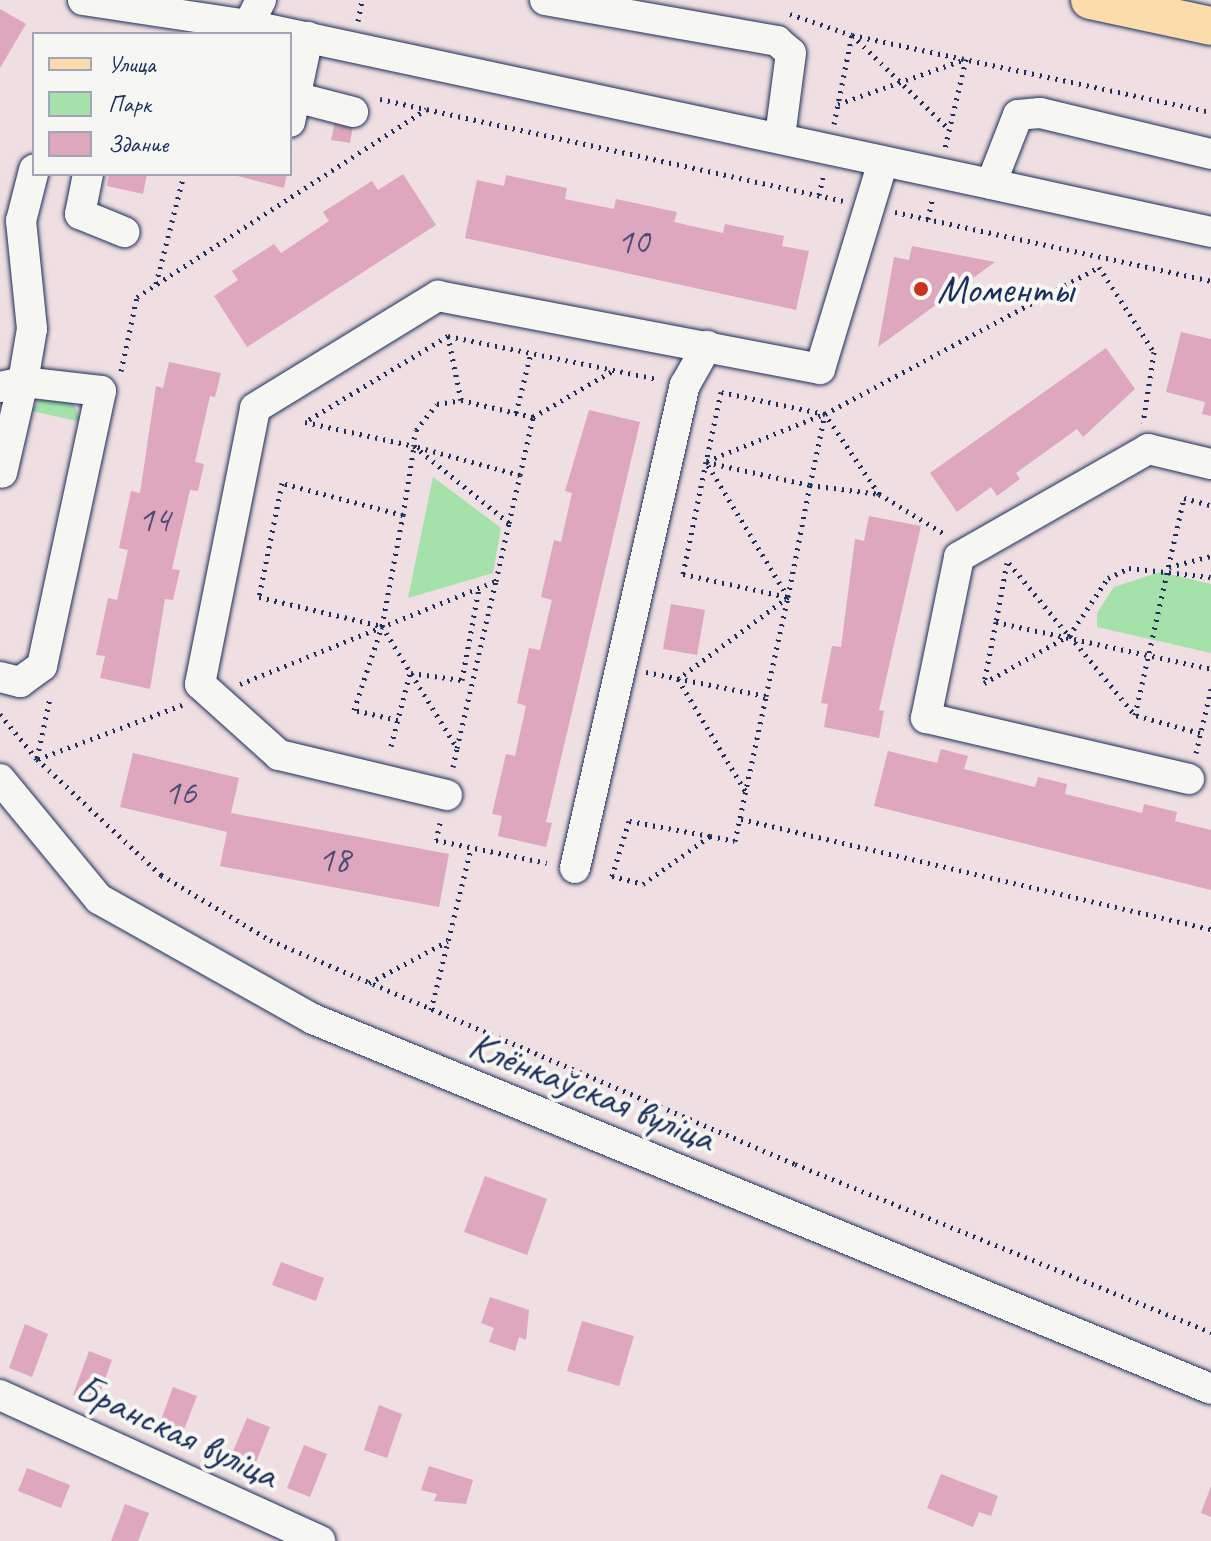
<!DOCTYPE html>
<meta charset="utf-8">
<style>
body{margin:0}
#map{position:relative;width:1211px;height:1541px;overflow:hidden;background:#efdee2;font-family:Caveat,sans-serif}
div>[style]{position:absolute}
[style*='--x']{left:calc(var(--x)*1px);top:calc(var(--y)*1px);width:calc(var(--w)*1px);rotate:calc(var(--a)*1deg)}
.green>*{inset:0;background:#a4e2aa}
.building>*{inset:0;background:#dea7bd}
.path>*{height:5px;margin-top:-2.5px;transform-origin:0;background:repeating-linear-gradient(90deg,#1b2f5e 0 2px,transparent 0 8px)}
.roads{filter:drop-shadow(0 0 2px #1b2f5e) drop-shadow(0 0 2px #1b2f5e)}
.minor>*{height:30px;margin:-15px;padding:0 15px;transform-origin:15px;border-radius:15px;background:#f6f6f2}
.major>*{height:38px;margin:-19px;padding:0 19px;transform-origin:19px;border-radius:19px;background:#fddcac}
.dots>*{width:22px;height:22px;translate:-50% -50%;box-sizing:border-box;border:4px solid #f6f6f2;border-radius:50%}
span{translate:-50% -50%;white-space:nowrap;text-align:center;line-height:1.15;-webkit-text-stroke:8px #f6f6f2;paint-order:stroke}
.number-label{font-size:36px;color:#4c4d76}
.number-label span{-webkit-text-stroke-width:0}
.poi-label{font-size:40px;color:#1b2f5e}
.left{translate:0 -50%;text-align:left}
.street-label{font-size:40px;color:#1b2f5e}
.legend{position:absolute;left:32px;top:32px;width:260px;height:144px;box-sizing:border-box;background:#f6f6f2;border:2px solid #9ea6b7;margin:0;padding:10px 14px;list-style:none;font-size:24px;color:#1b2f5e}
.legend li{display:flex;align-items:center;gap:16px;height:40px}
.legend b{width:40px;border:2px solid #9ea6b7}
</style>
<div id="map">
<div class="green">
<div style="clip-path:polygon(41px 398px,72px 398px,81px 422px,32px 411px)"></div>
<div style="clip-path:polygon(433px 477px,501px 528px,493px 573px,408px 598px)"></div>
<div style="clip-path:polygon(1160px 572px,1211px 584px,1211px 653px,1097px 627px,1097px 613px,1114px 587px)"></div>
</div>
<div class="building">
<div style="clip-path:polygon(0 9px,26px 24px,0 68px)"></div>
<div style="clip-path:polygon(335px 122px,353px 125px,350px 143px,331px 140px)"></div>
<div style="clip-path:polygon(109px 174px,147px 174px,143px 194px,107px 186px)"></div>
<div style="clip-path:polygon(230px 174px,287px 174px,284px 188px)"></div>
<div style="clip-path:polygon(403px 174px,436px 225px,247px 347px,214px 296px,238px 280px,232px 271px,274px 244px,281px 253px,329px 221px,323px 212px,372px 181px,378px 190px)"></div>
<div style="clip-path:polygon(506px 175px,567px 188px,565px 199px,614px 209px,616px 199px,677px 212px,674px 222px,723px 233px,725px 224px,784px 236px,782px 246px,809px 251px,796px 310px,465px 238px,477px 180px,504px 186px)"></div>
<div style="clip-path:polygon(912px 246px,995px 262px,878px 347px,894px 257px,909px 260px)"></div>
<div style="clip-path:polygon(1181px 332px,1211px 339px,1211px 416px,1202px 414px,1205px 402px,1166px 392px)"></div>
<div style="clip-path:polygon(1106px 348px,1135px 389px,1083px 437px,1077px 429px,1016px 473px,1020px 479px,997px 496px,991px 487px,957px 512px,930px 473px)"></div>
<div style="clip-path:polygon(169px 362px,221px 373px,215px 397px,210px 396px,195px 462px,204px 464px,198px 491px,190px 490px,172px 569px,180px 570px,173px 600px,165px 599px,150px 689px,100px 678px,105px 656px,96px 655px,108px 598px,117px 600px,128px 550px,119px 548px,131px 491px,140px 493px,156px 386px,163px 388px)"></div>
<div style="clip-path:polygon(589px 410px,640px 422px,546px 822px,552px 823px,546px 847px,498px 836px,502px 816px,492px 814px,506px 754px,515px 756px,526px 706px,517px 703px,529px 648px,540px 650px,552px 600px,541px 597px,554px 540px,561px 542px,572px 493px,565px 491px)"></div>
<div style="clip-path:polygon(869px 516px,921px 526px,879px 710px,884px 711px,879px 738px,824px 727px,828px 704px,821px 703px,832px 646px,841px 647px,855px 539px,864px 541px)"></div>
<div style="clip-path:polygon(671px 604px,705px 610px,697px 655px,663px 649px)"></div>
<div style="clip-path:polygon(941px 749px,968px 756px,964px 769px,1035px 787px,1038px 777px,1067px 784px,1065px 794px,1142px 813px,1144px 804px,1177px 812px,1175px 821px,1211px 830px,1211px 890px,874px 806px,888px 751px,937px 763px)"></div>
<div style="clip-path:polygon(133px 753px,239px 778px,231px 813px,449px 854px,439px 907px,220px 866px,227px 832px,120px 807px)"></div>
<div style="clip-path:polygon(485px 1176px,547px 1199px,527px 1255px,464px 1232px)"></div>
<div style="clip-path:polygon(281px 1262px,324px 1278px,316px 1301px,272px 1285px)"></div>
<div style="clip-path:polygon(490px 1297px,529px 1310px,526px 1340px,519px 1337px,515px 1351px,489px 1342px,494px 1328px,481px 1323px)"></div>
<div style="clip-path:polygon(582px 1321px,634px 1336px,619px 1386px,567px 1371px)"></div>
<div style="clip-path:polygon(25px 1324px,48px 1334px,32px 1377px,9px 1368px)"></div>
<div style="clip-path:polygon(89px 1351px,112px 1360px,96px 1404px,73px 1395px)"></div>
<div style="clip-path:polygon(173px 1387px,197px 1396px,180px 1440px,157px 1431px)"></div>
<div style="clip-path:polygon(379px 1405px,402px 1414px,387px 1458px,364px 1450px)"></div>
<div style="clip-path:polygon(247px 1418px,270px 1427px,253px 1470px,229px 1461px)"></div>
<div style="clip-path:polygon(304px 1445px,327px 1454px,310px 1497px,287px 1488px)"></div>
<div style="clip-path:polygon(429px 1466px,473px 1480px,466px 1504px,434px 1501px,437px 1494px,421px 1490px)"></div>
<div style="clip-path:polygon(27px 1468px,70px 1485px,61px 1508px,18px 1491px)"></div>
<div style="clip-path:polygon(941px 1474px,998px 1496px,991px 1516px,979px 1512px,973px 1527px,927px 1508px)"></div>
<div style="clip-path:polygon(1211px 1486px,1211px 1517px,1201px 1513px)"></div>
<div style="clip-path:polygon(125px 1504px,149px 1513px,138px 1541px,111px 1541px)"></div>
</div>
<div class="path">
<div style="--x:790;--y:14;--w:65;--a:18.7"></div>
<div style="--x:852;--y:35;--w:367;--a:12.1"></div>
<div style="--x:358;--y:21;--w:21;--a:-79"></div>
<div style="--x:380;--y:99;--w:474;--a:12.4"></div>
<div style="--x:838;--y:104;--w:136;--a:-19.4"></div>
<div style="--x:966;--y:59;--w:91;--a:103.3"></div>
<div style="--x:834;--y:124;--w:91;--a:-78.6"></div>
<div style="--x:852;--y:35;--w:135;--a:44.1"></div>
<div style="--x:819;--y:195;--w:18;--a:-77"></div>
<div style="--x:895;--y:212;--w:323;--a:12.3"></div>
<div style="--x:928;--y:219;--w:19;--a:-78"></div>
<div style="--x:156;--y:284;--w:114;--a:-75.7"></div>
<div style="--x:448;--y:336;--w:213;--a:11.6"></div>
<div style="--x:121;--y:371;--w:76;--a:-77.8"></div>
<div style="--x:137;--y:297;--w:345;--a:-33"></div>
<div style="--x:461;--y:400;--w:74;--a:13.3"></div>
<div style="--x:516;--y:413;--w:62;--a:-76"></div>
<div style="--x:707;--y:461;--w:126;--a:-21.9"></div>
<div style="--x:520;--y:475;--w:110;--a:-164.7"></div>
<div style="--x:414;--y:446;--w:122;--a:39"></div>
<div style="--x:509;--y:523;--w:49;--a:-77.1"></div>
<div style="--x:520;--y:475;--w:59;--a:-77.4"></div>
<div style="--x:533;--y:417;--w:94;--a:-30.1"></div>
<div style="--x:879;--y:494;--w:97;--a:-124"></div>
<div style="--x:825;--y:414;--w:311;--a:-28.2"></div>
<div style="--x:1099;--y:267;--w:101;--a:57.1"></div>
<div style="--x:1154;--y:352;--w:72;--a:98.8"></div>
<div style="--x:403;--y:515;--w:70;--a:-80.9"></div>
<div style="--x:414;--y:446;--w:7;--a:-90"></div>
<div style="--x:414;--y:439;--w:9;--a:-77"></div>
<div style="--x:416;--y:430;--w:33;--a:-51"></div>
<div style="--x:437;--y:404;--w:24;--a:-9"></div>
<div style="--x:461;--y:400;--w:65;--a:-101.5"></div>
<div style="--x:448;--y:336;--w:167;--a:149"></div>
<div style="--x:305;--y:422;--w:112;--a:12.4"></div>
<div style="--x:1007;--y:563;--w:60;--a:100.6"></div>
<div style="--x:996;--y:622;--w:220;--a:12.3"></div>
<div style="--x:1009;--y:563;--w:94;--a:50.6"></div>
<div style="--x:1069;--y:636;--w:70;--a:-56.1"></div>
<div style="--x:1108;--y:578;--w:23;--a:-25"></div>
<div style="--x:1129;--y:568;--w:82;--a:6.3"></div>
<div style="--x:1169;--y:567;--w:43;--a:-14.7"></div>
<div style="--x:788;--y:597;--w:114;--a:-78.9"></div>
<div style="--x:810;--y:485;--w:73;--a:-78.1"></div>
<div style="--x:825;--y:414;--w:106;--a:-168.1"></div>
<div style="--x:721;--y:392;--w:72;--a:102.1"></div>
<div style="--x:706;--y:462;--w:114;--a:101.6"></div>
<div style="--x:683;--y:574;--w:107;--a:12.4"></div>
<div style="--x:788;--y:597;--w:158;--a:-121.3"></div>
<div style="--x:706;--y:462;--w:107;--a:12.5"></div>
<div style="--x:810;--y:485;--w:70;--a:7.4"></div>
<div style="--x:879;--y:494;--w:75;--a:31.4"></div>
<div style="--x:996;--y:622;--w:62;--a:101.1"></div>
<div style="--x:984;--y:683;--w:96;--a:-29.2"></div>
<div style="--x:1070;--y:636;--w:102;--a:50.6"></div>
<div style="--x:646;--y:672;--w:122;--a:11.3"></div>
<div style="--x:411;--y:673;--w:51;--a:7.8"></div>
<div style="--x:462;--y:680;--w:94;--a:-79.5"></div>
<div style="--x:240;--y:684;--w:276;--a:-21.9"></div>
<div style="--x:496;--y:581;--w:59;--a:-77.4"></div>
<div style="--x:0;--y:714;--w:58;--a:50.6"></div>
<div style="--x:37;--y:759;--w:170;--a:43.1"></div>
<div style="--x:161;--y:875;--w:127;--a:30.8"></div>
<div style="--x:270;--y:940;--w:571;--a:23.11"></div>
<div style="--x:795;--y:1164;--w:449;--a:22"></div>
<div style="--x:398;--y:720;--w:45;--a:-167.2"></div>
<div style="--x:354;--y:710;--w:89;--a:-71.6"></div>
<div style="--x:382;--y:626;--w:113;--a:-79.3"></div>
<div style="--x:403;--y:515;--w:125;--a:-165.2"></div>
<div style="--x:282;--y:483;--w:116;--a:101.4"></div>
<div style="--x:259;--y:597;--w:126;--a:13.3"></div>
<div style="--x:382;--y:626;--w:143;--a:58.4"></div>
<div style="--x:457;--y:748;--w:171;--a:-76.9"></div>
<div style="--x:1200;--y:733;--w:67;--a:-164.5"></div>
<div style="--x:1135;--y:715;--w:222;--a:-77.3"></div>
<div style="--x:1184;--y:498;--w:28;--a:15"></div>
<div style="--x:391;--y:746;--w:75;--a:-75.4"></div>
<div style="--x:1196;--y:753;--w:66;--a:-76.8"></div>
<div style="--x:37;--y:758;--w:61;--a:-77.8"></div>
<div style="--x:38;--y:759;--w:154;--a:-20.6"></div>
<div style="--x:453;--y:767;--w:19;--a:-78"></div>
<div style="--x:741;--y:819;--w:483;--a:13.2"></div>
<div style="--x:440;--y:823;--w:17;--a:103"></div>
<div style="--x:436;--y:840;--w:113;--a:11.7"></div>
<div style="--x:710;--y:836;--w:82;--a:-169.5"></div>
<div style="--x:629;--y:821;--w:58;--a:107.2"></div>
<div style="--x:612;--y:876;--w:32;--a:14"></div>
<div style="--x:643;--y:884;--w:82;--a:-35.6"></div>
<div style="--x:710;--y:836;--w:25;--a:11"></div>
<div style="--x:735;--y:841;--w:148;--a:-77.9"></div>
<div style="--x:766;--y:696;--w:101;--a:-77.5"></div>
<div style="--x:788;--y:597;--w:137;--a:143.3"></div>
<div style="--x:678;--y:679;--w:132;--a:59"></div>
<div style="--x:369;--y:983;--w:89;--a:-28"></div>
<div style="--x:431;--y:1010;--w:167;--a:-76.1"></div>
</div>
<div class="roads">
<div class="minor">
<div style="--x:83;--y:0;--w:167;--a:8.6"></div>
<div style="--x:261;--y:0;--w:28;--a:117"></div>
<div style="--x:248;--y:25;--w:760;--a:12.08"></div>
<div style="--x:545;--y:0;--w:236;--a:10"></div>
<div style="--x:777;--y:41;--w:18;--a:41"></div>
<div style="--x:791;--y:53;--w:84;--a:97.5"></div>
<div style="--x:295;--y:97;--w:60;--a:14.5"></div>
<div style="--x:290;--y:122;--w:87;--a:-78"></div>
<div style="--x:1211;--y:154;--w:176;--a:-166.5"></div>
<div style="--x:1040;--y:113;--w:22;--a:175"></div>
<div style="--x:1018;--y:115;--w:74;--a:111.4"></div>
<div style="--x:991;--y:184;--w:225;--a:12.3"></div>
<div style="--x:88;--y:174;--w:41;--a:101.3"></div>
<div style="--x:80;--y:214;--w:48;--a:22.2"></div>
<div style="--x:0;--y:387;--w:24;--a:-12"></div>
<div style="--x:23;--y:382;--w:54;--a:-80.4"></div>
<div style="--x:32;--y:329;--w:109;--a:-95.8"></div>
<div style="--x:21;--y:221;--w:53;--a:-75.7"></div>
<div style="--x:0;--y:677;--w:21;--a:14"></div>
<div style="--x:20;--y:682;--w:27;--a:-36"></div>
<div style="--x:42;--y:666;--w:281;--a:-77.9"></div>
<div style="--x:101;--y:391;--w:79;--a:-173.4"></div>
<div style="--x:23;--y:382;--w:93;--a:103"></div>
<div style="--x:0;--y:779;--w:156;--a:50.5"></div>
<div style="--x:99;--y:899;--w:245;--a:29.3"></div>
<div style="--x:313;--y:1019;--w:971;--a:22.39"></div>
<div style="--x:1189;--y:779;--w:270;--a:-166.9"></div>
<div style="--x:926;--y:718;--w:164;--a:-78.4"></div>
<div style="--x:959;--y:557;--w:218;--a:-29.7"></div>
<div style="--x:1148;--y:449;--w:65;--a:13.4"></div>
<div style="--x:447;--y:795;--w:173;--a:-166.6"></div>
<div style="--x:279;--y:755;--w:106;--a:-138.1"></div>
<div style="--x:200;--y:684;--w:281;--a:-78.7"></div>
<div style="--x:255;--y:408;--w:215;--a:-31.5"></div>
<div style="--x:438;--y:296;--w:389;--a:10.8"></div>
<div style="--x:820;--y:369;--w:217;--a:-73.1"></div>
<div style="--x:575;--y:868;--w:495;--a:-77.2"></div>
<div style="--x:685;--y:385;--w:45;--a:-60.6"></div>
<div style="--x:0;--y:1395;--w:352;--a:24.5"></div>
</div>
<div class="major">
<div style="--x:1090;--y:0;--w:124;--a:12.1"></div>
</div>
</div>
<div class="dots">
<div style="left:921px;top:289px;background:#c8321e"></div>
</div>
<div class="number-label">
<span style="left:633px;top:242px">10</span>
<span style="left:154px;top:520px">14</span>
<span style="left:180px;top:793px">16</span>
<span style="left:334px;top:860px">18</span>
</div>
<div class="poi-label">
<span class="left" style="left:937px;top:289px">Моменты</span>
</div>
<div class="street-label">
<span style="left:592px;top:1091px;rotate:22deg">Клёнкаўская вуліца</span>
<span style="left:177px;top:1431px;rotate:25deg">Бранская вуліца</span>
</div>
<ul class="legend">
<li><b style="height:10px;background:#fddcac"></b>Улица</li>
<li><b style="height:22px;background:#a4e2aa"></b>Парк</li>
<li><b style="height:22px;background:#dea7bd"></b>Здание</li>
</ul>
</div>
